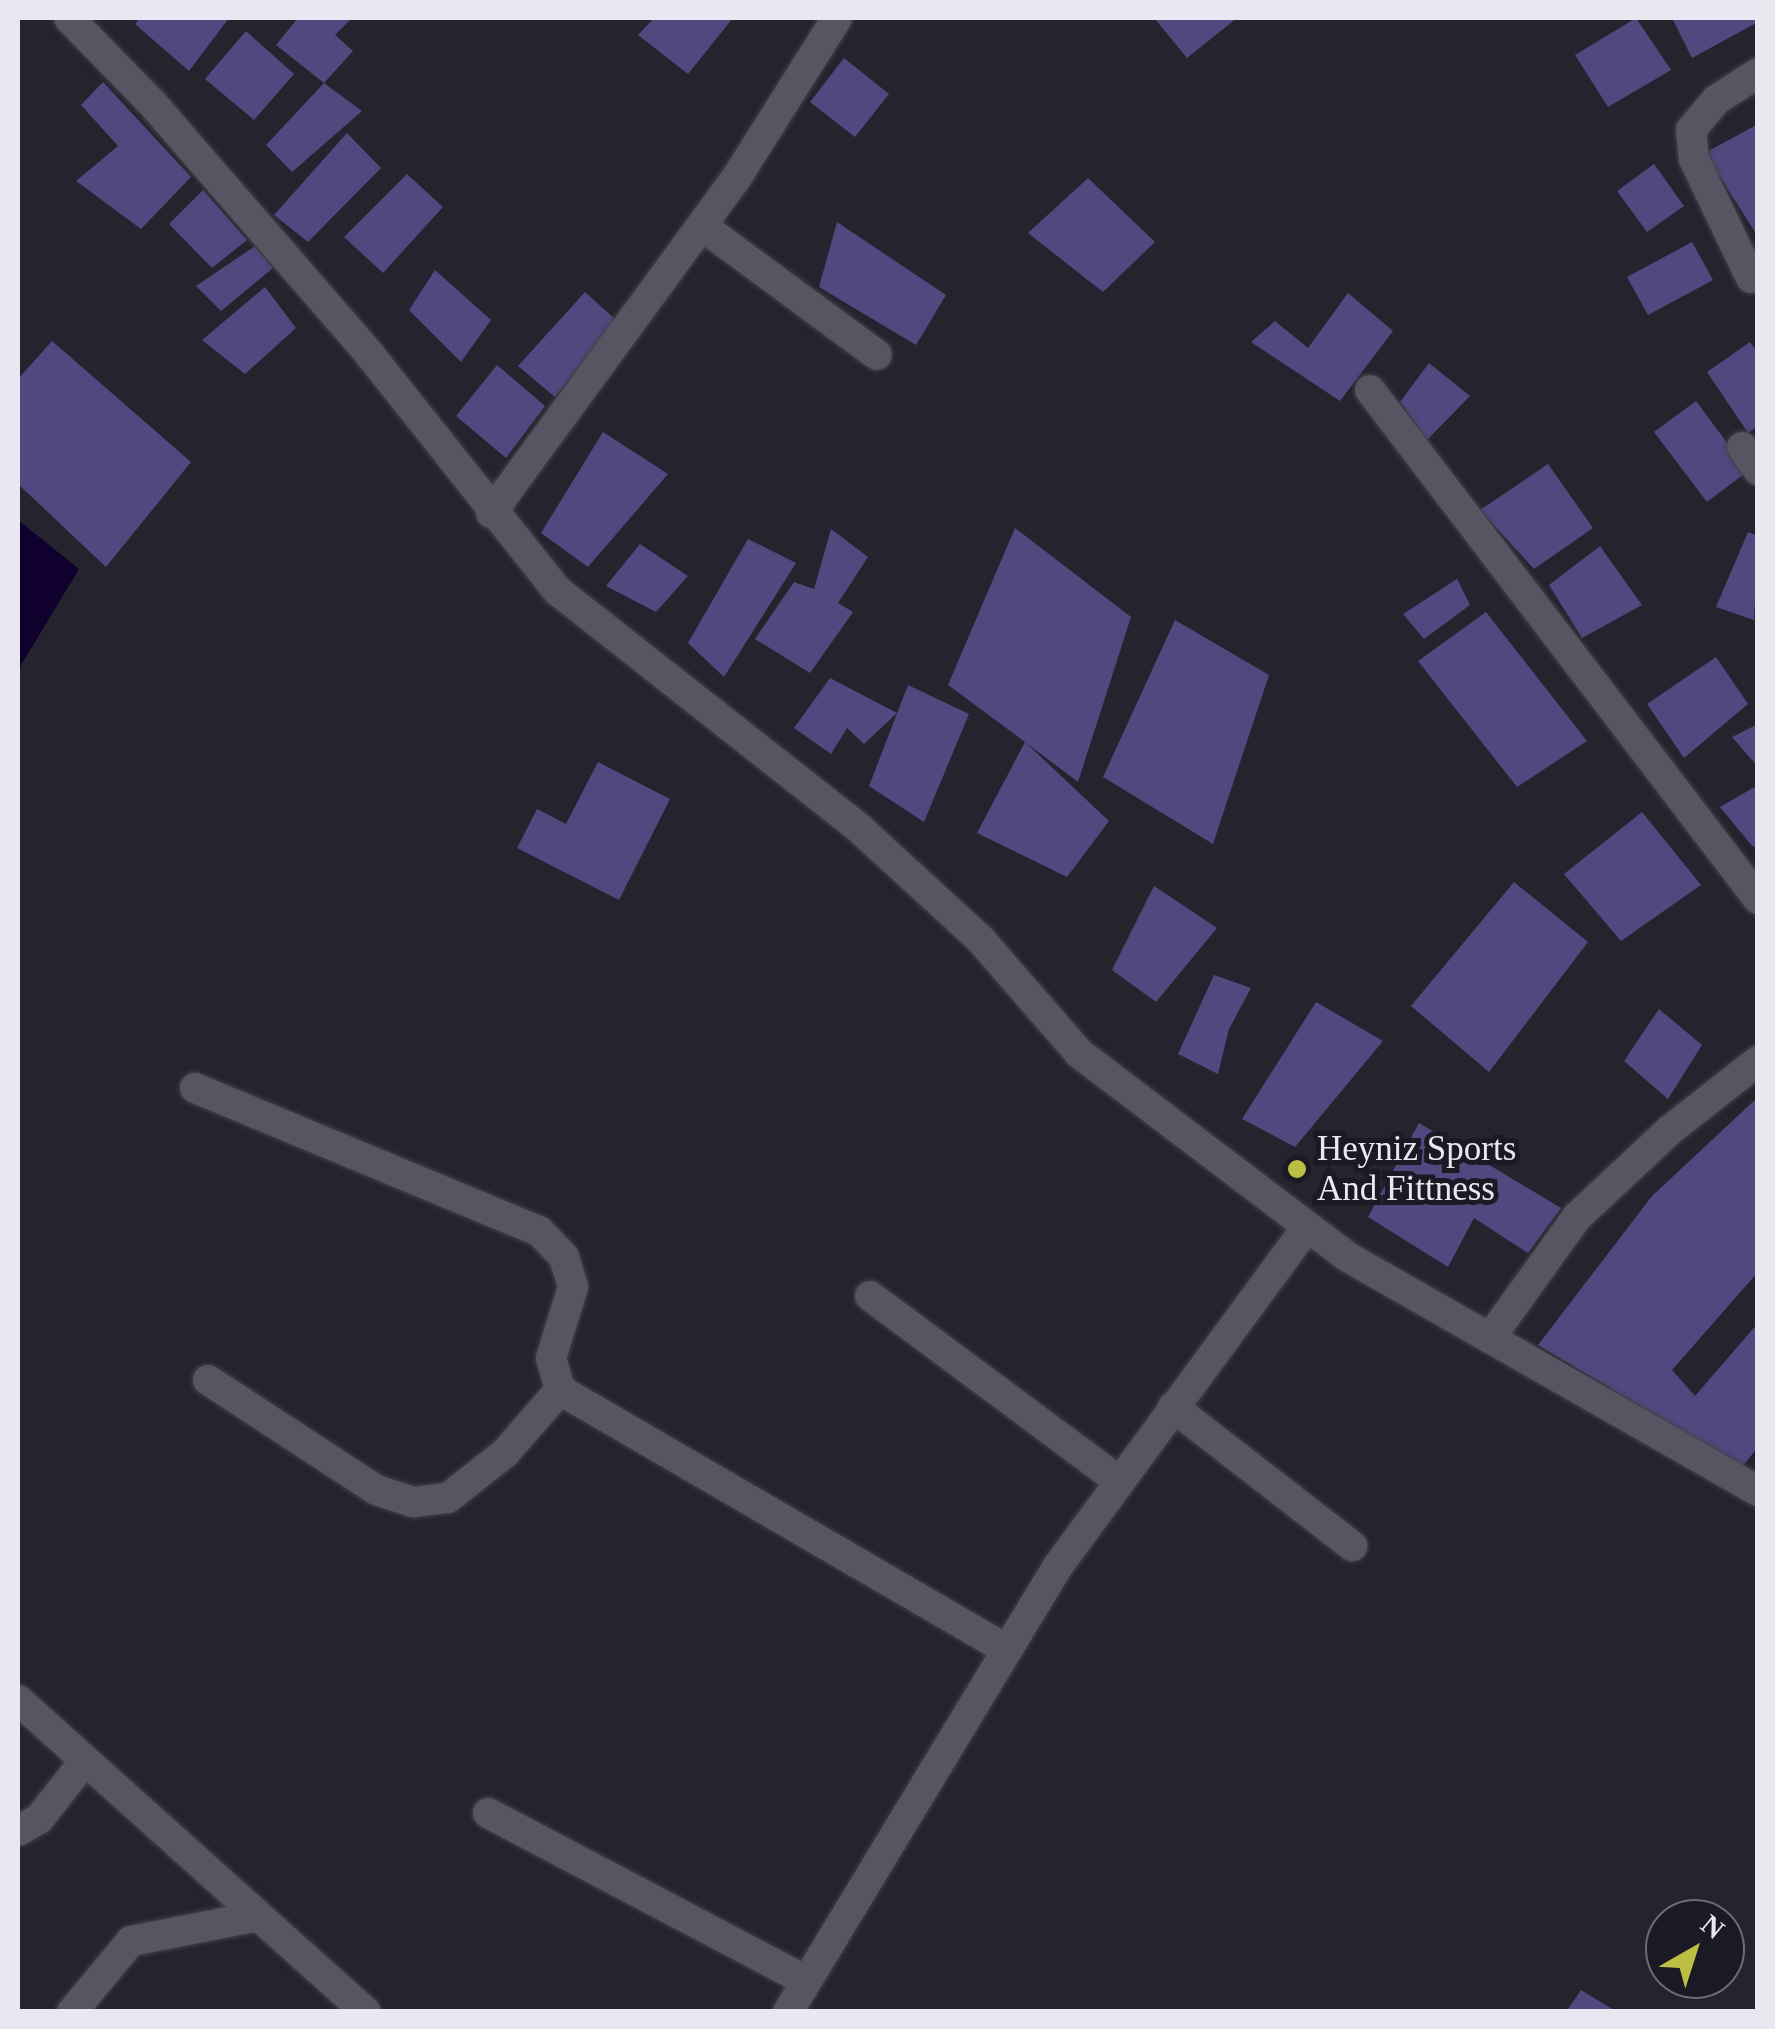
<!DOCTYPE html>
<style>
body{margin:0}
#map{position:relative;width:1775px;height:2029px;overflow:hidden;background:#24232e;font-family:"Times New Roman",serif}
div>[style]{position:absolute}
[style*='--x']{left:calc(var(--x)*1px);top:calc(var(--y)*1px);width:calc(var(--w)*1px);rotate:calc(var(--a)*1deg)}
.water>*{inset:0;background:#0f002e}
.building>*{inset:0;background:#524880}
.roads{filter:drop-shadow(0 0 2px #42414a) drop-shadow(0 0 2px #42414a)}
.minor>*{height:30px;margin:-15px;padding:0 15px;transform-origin:15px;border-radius:15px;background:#565561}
.dots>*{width:28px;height:28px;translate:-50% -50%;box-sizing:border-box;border:5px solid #1b1924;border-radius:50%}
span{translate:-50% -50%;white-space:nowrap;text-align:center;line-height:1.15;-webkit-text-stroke:10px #1b1924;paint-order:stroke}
.poi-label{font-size:35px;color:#e9e8f0}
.left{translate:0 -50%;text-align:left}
.frame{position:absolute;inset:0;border:20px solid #e9e8f0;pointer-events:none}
.north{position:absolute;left:1645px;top:1899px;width:100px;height:100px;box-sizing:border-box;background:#1b1924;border:2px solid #6d6c76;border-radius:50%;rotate:39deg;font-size:28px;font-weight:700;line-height:40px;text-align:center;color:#e9e8f0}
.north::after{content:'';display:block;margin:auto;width:35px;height:45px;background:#bdbf43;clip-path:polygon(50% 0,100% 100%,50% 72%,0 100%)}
</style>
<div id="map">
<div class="water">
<div style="clip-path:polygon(18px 520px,79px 569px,18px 670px)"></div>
</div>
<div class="building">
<div style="clip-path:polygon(140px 18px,229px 18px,189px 71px,135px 24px)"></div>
<div style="clip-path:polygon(298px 18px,352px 18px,335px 35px,353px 51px,324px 83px,276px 45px)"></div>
<div style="clip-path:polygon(654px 18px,733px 18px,688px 74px,638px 35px)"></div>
<div style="clip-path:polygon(1237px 18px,1187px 58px,1155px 19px,1157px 18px)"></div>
<div style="clip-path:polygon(1636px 18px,1671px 70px,1608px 107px,1575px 55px)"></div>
<div style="clip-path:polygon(1672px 18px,1756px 18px,1758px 22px,1692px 58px)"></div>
<div style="clip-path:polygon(246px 31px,294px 74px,254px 120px,205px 79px)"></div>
<div style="clip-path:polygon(844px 58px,889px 94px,855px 137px,810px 102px)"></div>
<div style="clip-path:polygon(103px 82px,191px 177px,141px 229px,76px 181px,118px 146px,81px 105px)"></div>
<div style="clip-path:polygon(324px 83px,362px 111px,292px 172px,266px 145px)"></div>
<div style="clip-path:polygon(1758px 124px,1758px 237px,1705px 153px)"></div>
<div style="clip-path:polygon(347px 133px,381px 168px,308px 242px,274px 215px)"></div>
<div style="clip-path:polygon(1654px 164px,1684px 206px,1647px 232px,1617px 191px)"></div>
<div style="clip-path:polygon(407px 174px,443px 207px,383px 273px,344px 237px)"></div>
<div style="clip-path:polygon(1088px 178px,1155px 242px,1103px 292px,1028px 233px)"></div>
<div style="clip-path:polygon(203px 190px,247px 240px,212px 268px,169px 224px)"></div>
<div style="clip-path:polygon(837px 222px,946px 295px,916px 345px,819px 287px)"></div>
<div style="clip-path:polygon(1692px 242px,1713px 280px,1648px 315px,1627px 277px)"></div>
<div style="clip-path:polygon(255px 246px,273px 268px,221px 311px,196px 286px)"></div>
<div style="clip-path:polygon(435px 270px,491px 320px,461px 362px,409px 310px)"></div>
<div style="clip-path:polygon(265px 287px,296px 328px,245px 374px,202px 340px)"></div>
<div style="clip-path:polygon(585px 292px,616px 320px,555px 397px,518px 366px)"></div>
<div style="clip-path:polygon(1348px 293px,1393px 331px,1340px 401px,1251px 342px,1275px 321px,1308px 348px)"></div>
<div style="clip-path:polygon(52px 341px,191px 462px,106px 567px,18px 484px,18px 379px)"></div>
<div style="clip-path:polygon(1750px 342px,1758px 353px,1758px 426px,1748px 433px,1707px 372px)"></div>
<div style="clip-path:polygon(1429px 363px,1470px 396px,1427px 440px,1400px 402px)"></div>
<div style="clip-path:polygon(497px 365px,545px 406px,506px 458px,456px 416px)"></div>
<div style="clip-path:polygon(1696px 401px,1748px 471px,1707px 502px,1654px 432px)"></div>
<div style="clip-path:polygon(603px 432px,668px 474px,588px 567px,541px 533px)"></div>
<div style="clip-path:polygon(1548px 464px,1593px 528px,1534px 569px,1480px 510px)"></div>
<div style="clip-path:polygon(1015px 528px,1131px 617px,1078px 782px,1025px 742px,1109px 821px,1067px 877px,977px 833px,1025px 742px,948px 685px)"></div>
<div style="clip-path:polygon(831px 529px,868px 557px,838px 603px,853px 612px,810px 673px,755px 639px,794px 582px,814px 589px)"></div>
<div style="clip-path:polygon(1748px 532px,1758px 536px,1754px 620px,1716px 607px)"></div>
<div style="clip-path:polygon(748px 539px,796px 563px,724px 677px,688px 643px)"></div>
<div style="clip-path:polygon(640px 544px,688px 576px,656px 612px,606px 586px)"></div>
<div style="clip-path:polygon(1600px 546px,1642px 605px,1582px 638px,1549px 585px)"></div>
<div style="clip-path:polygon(1457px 579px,1470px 605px,1424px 639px,1403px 614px)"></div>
<div style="clip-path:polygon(1486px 612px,1587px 741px,1517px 787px,1418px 661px)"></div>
<div style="clip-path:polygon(1175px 620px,1269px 675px,1213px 844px,1103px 777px)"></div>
<div style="clip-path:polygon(1716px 657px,1748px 704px,1684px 758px,1647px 704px)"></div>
<div style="clip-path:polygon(830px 678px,897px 713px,864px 744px,847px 728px,831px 754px,794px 728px)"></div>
<div style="clip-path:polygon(908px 685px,969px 714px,924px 822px,869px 786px)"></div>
<div style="clip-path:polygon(1758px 724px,1758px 767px,1732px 737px)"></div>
<div style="clip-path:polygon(598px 762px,670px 799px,619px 900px,517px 848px,537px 809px,566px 824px)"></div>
<div style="clip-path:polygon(1758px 785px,1758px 844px,1753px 847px,1720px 807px)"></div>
<div style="clip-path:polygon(1642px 812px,1701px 885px,1621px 941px,1564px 874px)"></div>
<div style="clip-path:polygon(1514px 882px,1588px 942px,1489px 1072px,1411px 1006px)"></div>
<div style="clip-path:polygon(1154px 886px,1217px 928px,1156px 1002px,1112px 970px)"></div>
<div style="clip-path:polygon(1214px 975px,1251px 988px,1229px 1029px,1218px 1074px,1178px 1054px)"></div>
<div style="clip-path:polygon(1316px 1002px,1383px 1041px,1295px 1147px,1242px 1119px)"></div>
<div style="clip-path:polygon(1659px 1009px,1702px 1045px,1668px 1099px,1624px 1061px)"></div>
<div style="clip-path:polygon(1758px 1097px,1758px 1272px,1672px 1370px,1695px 1396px,1758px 1323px,1758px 1447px,1742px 1467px,1538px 1345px,1652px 1196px)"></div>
<div style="clip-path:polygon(1419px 1123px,1561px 1208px,1528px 1253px,1474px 1218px,1448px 1267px,1368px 1217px)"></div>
<div style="clip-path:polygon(1581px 1990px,1617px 2012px,1566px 2012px)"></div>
</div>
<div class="roads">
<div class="minor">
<div style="--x:69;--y:18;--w:119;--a:45.7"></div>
<div style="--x:152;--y:103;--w:333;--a:49.1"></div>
<div style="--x:370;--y:355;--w:302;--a:51.5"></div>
<div style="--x:558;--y:591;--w:385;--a:38.2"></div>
<div style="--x:860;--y:829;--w:163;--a:42.5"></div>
<div style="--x:980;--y:939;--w:151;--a:49"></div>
<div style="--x:1079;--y:1053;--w:335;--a:37.2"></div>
<div style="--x:1346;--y:1256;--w:474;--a:29.7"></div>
<div style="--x:702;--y:226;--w:217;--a:36.4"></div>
<div style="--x:1751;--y:278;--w:132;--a:-115.6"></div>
<div style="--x:1694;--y:159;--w:29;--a:-96"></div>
<div style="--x:1691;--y:130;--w:39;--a:-50"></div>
<div style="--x:1716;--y:100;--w:50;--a:-32.7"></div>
<div style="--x:1370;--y:390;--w:640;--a:52.68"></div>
<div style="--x:1742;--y:447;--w:28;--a:55"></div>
<div style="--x:491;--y:513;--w:413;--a:-53.8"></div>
<div style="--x:735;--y:180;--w:191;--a:-57.8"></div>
<div style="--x:195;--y:1088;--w:373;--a:22.6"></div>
<div style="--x:539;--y:1231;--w:36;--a:46"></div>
<div style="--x:564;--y:1257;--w:31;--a:73"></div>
<div style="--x:573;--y:1287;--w:74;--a:107.2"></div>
<div style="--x:551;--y:1358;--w:33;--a:74"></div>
<div style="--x:560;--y:1390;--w:514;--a:30.16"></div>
<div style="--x:870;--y:1296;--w:309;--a:36.6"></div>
<div style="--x:1490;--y:1338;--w:149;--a:-54.3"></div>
<div style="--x:1577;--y:1217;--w:127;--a:-43.1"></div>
<div style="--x:1670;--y:1130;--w:112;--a:-38.1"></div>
<div style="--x:208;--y:1380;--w:201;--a:33.2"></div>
<div style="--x:376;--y:1490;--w:40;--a:18"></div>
<div style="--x:414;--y:1502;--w:34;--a:-7"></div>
<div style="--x:448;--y:1498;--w:73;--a:-38.3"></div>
<div style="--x:505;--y:1453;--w:84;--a:-48.9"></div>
<div style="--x:1173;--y:1407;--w:227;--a:37.8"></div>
<div style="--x:18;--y:1700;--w:467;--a:41.9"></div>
<div style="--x:488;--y:1813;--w:360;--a:27.8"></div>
<div style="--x:18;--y:1831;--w:24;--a:-30"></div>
<div style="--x:39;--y:1819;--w:71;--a:-51.8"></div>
<div style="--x:72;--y:2012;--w:92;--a:-50.3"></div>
<div style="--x:131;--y:1941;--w:129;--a:-11.1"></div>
<div style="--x:788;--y:2012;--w:521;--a:-58.81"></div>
<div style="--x:1058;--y:1566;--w:421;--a:-53.7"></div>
</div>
</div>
<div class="dots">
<div style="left:1297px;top:1169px;background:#bdbf43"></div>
</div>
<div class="poi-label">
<span class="left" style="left:1317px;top:1169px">Heyniz Sports<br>And Fittness</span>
</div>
<div class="frame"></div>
<div class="north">N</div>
</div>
